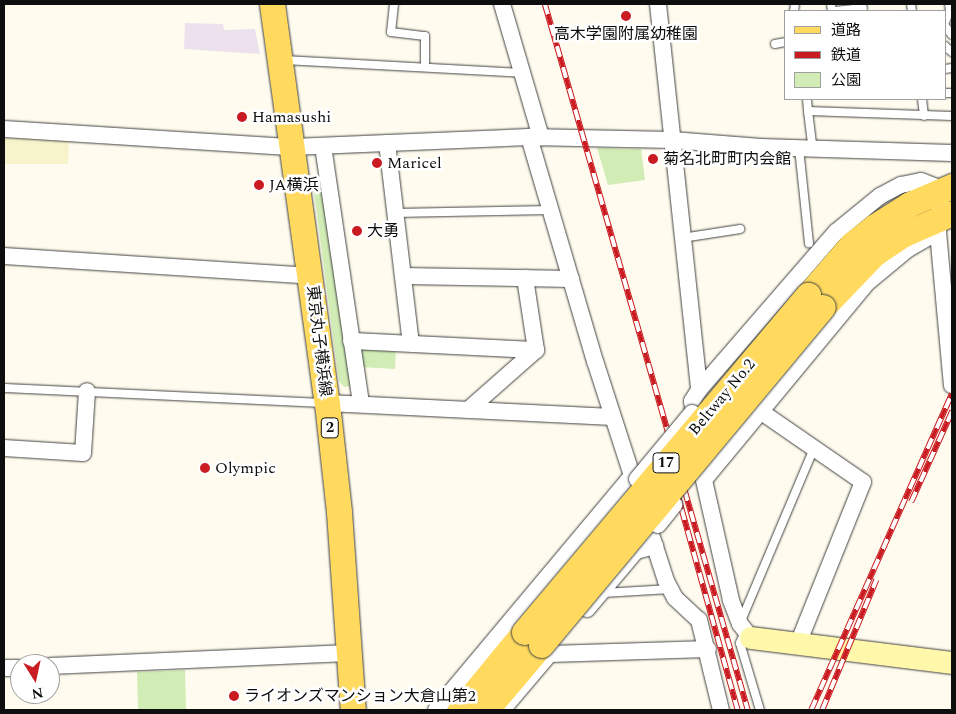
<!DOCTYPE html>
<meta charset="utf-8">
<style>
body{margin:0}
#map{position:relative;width:956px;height:714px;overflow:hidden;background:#fffcef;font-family:Spectral,"Noto Sans JP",serif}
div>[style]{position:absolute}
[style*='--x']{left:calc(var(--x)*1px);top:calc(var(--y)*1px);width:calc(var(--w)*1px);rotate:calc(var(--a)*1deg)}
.industrial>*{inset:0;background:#ece1ed}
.farmland>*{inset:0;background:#f7f4cc}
.green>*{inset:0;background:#d1edb5}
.roads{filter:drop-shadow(0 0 1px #414141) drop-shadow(0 0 1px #414141)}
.lane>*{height:8px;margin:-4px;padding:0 4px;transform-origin:4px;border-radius:4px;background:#fff}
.street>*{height:16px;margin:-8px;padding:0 8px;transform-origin:8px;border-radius:8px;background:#fff}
.secondary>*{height:22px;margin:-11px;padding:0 11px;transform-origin:11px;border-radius:11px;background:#fff7aa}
.primary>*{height:25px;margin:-12.5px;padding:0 12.5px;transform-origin:12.5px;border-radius:12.5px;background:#ffda5f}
.rail>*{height:5.5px;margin-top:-2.75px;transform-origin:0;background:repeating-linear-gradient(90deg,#fff 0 11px,#c91b21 0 22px);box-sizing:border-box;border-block:1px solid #c91b21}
.bridges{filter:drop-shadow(0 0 1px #414141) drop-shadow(0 0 1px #414141)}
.street-bridge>*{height:16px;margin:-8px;padding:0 8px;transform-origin:8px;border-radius:8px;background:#fff}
.primary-bridge>*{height:25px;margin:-12.5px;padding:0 12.5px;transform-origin:12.5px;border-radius:12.5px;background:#ffda5f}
.dots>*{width:14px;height:14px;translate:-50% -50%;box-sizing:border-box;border:2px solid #fff;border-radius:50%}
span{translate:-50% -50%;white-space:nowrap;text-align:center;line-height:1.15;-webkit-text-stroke:5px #fff;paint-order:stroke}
.shield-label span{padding:1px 4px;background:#fff;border:1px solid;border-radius:4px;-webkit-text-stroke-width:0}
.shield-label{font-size:15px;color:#0e0e0e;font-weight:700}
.poi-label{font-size:16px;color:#0e0e0e}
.left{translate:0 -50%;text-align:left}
.street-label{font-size:16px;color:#0e0e0e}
.frame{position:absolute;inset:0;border:5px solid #0e0e0e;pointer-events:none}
.legend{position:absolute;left:784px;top:10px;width:162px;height:90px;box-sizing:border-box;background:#fff;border:1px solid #9f9f9f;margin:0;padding:6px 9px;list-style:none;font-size:15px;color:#0e0e0e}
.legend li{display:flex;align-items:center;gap:10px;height:25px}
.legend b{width:25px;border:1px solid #9f9f9f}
.north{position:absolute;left:10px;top:654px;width:50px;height:50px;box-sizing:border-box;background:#fff;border:1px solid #9f9f9f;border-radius:50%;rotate:170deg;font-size:14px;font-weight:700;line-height:20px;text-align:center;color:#0e0e0e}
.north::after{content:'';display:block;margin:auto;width:18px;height:22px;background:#c91b21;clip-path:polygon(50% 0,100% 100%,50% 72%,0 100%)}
</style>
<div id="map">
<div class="industrial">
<div style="clip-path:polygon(185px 23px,223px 24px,224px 30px,255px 29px,260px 54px,184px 49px)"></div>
</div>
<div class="farmland">
<div style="clip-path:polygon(4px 137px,69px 141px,68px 164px,4px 164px)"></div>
</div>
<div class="green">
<div style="clip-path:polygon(597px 148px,641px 149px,645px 180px,608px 185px)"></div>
<div style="clip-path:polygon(323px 175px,353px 386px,344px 387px,339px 381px,312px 177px)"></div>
<div style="clip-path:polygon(356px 346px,396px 348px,395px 369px,361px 367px)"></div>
<div style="clip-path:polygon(185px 670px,186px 710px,138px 710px,137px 672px)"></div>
</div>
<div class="roads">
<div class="lane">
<div style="--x:394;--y:4;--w:28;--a:96"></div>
<div style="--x:391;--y:32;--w:34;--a:7"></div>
<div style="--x:425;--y:36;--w:31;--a:90"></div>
<div style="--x:831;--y:4;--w:7;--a:82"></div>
<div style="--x:911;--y:4;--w:7;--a:82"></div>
<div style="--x:794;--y:11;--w:7;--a:-82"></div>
<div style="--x:835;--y:11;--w:28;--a:-6"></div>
<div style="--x:945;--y:22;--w:13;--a:-67"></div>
<div style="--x:950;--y:10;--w:6;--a:-99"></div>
<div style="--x:945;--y:26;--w:11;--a:52"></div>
<div style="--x:775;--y:44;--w:10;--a:-11"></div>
<div style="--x:945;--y:46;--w:9;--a:41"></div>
<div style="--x:284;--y:60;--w:238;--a:3.1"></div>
<div style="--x:945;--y:69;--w:7;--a:-8"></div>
<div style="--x:945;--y:93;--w:7;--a:0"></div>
<div style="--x:807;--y:99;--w:12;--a:85"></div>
<div style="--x:808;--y:111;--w:144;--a:2"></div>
<div style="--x:922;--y:99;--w:17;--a:83"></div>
<div style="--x:808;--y:111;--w:38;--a:83"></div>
<div style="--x:799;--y:148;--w:96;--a:84"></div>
<div style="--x:395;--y:213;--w:155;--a:-1.1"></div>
<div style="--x:682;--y:238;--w:59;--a:-8.8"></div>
<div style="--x:4;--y:388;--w:320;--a:2.7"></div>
<div style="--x:603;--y:593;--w:68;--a:-3.4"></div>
<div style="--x:741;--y:621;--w:188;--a:-67.1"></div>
<div style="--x:744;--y:634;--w:10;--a:114"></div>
<div style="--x:740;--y:643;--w:70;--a:73.4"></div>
</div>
<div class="street">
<div style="--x:502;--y:4;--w:139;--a:73.7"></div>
<div style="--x:658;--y:4;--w:388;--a:83.9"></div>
<div style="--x:699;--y:390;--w:13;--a:122"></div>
<div style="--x:692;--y:401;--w:26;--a:81"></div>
<div style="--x:4;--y:129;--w:289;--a:3.6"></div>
<div style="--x:292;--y:147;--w:237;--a:-2.4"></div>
<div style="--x:529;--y:137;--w:143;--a:1.2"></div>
<div style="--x:672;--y:140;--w:89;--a:4.5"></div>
<div style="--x:761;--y:147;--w:191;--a:1.8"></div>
<div style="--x:529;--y:137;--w:234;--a:73.6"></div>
<div style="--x:595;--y:361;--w:231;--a:72.1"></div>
<div style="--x:666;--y:581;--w:19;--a:62"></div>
<div style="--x:675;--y:598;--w:33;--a:43"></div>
<div style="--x:699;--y:620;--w:93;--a:76.3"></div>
<div style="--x:387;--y:143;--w:202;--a:83.2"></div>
<div style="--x:323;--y:146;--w:261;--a:81.6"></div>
<div style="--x:4;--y:256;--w:308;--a:3.7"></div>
<div style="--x:403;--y:276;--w:168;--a:1"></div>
<div style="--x:351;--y:341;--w:185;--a:2.8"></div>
<div style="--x:699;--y:390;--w:209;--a:-49.1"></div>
<div style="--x:836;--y:232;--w:57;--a:-39.3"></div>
<div style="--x:880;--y:196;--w:24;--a:-28"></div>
<div style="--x:901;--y:185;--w:20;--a:-11"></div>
<div style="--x:921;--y:181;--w:22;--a:21"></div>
<div style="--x:942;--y:189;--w:43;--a:95.3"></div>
<div style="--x:938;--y:232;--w:154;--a:84.8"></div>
<div style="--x:327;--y:403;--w:286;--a:2.8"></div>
<div style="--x:468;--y:410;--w:91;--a:-41.4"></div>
<div style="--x:536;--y:350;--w:73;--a:-98.7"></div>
<div style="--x:760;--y:411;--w:125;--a:34.6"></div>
<div style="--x:863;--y:482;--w:175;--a:111.9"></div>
<div style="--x:4;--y:448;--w:79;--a:3.6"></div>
<div style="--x:83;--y:453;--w:62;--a:-86.3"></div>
<div style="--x:587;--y:609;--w:76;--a:-49.8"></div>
<div style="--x:636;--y:551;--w:20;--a:-15"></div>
<div style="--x:751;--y:638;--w:18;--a:-128"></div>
<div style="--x:740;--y:624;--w:26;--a:-111"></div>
<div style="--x:731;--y:600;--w:123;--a:-102.7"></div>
<div style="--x:704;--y:480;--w:257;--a:-50.4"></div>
<div style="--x:868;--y:282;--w:52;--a:-39.5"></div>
<div style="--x:908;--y:249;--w:34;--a:-30"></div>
<div style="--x:550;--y:654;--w:158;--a:-1.8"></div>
<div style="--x:50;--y:666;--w:299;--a:-2.5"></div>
<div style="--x:4;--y:668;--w:16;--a:0"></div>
<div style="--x:436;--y:710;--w:305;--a:-50.1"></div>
<div style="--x:502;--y:710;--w:71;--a:-49.6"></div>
</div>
<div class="secondary">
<div style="--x:751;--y:638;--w:203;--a:7.1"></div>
</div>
<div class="primary">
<div style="--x:272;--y:4;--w:403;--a:82.2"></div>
<div style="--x:327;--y:403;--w:110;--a:83.7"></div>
<div style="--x:339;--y:512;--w:198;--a:86"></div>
<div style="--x:808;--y:295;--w:67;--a:-49.2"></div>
<div style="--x:852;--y:244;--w:29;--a:-38"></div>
<div style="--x:875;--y:226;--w:41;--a:-32.2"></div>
<div style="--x:910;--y:204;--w:46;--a:-23.2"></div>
<div style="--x:823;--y:307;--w:74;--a:-46.1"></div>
<div style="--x:874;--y:254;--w:36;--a:-34"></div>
<div style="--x:904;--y:234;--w:52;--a:-23.6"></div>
<div style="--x:460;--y:710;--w:101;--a:-50.6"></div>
<div style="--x:486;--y:710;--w:85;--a:-49.8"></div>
</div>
</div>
<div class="rail">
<div style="--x:545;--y:4;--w:735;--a:73.96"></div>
<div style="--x:670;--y:467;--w:252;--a:74.4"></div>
<div style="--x:911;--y:502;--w:100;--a:-65.7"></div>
<div style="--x:811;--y:710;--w:346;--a:-66"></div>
<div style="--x:822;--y:710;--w:141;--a:-67.4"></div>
</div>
<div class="bridges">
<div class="street-bridge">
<div style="--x:637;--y:479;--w:86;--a:-50.2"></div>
<div style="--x:658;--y:525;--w:26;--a:-51"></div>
</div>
<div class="primary-bridge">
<div style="--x:524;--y:632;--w:441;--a:-49.9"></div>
<div style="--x:541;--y:645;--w:440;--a:-50.2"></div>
</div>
</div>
<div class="dots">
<div style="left:626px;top:16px;background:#c91b21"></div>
<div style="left:242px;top:117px;background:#c91b21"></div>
<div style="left:653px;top:159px;background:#c91b21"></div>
<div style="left:377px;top:163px;background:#c91b21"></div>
<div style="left:259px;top:185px;background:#c91b21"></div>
<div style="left:357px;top:231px;background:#c91b21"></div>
<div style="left:205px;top:468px;background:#c91b21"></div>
<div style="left:234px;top:696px;background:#c91b21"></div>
</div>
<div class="shield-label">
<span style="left:330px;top:428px">2</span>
<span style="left:666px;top:463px">17</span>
</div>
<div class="poi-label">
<span style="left:626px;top:34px">高木学園附属幼稚園</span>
<span class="left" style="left:252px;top:117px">Hamasushi</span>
<span class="left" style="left:663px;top:159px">菊名北町町内会館</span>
<span class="left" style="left:387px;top:163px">Maricel</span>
<span class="left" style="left:269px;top:185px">JA横浜</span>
<span class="left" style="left:367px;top:231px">大勇</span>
<span class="left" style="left:215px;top:468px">Olympic</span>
<span class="left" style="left:244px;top:696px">ライオンズマンション大倉山第2</span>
</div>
<div class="street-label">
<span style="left:319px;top:341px;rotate:83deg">東京丸子横浜線</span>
<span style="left:722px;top:397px;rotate:-50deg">Beltway No.2</span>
</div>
<div class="frame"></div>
<ul class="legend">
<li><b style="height:6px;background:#ffda5f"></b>道路</li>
<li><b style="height:6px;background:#c91b21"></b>鉄道</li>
<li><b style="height:14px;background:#d1edb5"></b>公園</li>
</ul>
<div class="north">N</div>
</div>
